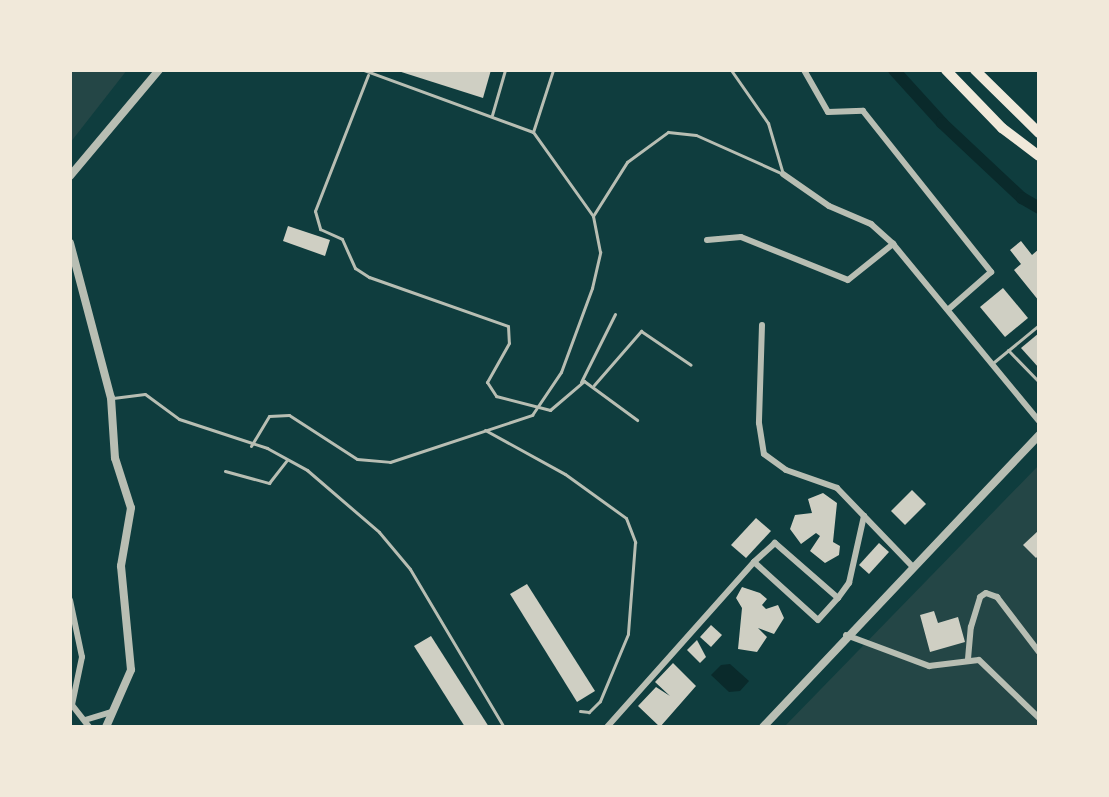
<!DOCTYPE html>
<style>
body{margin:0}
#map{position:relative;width:1109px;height:797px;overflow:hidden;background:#0f3d3e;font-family:"IBM Plex Serif",serif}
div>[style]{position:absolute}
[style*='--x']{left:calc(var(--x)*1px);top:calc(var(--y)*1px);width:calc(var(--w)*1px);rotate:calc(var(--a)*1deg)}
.green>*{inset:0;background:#244646}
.water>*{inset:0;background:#0a2a2b}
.canal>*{height:12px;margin:-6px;padding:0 6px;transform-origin:6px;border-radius:6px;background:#0a2a2b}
.building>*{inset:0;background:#cfcfc3}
.service>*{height:3px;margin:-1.5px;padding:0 1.5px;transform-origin:1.5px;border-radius:1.5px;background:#b8beb3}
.minor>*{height:6px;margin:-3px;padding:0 3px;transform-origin:3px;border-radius:3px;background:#b8beb3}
.tertiary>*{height:8px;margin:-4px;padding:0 4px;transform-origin:4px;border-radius:4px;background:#b8beb3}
.primary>*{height:10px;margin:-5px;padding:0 5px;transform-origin:5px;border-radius:5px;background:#f1e9da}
span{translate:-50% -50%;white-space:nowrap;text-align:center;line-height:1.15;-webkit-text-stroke:6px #f1e9da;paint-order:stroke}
.frame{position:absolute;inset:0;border:72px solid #f1e9da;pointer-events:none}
</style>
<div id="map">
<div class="green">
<div style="clip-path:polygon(70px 70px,127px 70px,70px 143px)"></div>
<div style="clip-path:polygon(1039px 465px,1039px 727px,784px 727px)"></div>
</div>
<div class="water">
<div style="clip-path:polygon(730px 664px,749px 681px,740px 691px,729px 692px,711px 675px,721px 665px)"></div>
</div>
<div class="canal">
<div style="--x:894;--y:70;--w:72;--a:47.8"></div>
<div style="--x:942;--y:123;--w:110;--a:43.2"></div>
<div style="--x:1022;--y:198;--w:20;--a:30"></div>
</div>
<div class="building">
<div style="clip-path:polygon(395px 70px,491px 70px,483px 98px)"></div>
<div style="clip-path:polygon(288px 226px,330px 240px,325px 256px,283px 241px)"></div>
<div style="clip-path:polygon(1021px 241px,1032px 255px,1039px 249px,1039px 301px,1014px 270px,1021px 264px,1010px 250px)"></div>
<div style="clip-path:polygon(1003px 288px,1028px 318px,1005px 337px,980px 307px)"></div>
<div style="clip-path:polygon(1039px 333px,1039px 368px,1021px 348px)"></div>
<div style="clip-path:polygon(912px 490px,926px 504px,905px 525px,891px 511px)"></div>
<div style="clip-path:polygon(823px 493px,837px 503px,833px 542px,840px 546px,839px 555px,825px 563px,810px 551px,820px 536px,816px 533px,801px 544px,790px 529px,795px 515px,812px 513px,808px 499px)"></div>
<div style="clip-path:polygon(756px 518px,771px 531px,746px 558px,731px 545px)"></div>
<div style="clip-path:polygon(1039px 530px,1039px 555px,1036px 558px,1023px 545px)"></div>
<div style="clip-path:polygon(879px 543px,889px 552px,869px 574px,859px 565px)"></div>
<div style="clip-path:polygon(527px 584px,595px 691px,577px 702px,510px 594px)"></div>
<div style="clip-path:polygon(742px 587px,760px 593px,767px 599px,762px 605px,766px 609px,778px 605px,784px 618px,774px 634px,758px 628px,767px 637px,757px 652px,738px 649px,742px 608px,736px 598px)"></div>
<div style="clip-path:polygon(934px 611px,938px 623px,958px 617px,965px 642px,930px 652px,920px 615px)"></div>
<div style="clip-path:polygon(711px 625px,722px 635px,711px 647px,700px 637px)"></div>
<div style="clip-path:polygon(431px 636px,489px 727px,465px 727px,414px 646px)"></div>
<div style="clip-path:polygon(697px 640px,706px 657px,700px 663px,687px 650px)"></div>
<div style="clip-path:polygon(673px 663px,696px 686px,660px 727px,638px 706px,656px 687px,670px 696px,655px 682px)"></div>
</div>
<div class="service">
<div style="--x:731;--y:70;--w:65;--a:55.1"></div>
<div style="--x:768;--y:123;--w:53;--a:73.6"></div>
<div style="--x:368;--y:75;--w:146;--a:111.3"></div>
<div style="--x:315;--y:211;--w:19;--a:74"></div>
<div style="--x:320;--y:229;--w:24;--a:24"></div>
<div style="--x:342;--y:239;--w:32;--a:66"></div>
<div style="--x:355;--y:268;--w:17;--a:33"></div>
<div style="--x:369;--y:277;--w:147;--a:19.4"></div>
<div style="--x:508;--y:326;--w:17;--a:87"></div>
<div style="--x:509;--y:343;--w:45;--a:119.4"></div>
<div style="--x:487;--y:382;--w:17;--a:57"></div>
<div style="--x:496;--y:396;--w:56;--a:14.5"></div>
<div style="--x:550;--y:410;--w:45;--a:-40.5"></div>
<div style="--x:584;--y:381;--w:66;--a:36.3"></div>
<div style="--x:492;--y:115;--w:47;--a:-73.9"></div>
<div style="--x:533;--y:132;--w:65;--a:-72.1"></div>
<div style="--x:593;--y:216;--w:64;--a:-57.8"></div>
<div style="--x:627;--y:162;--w:51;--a:-36.2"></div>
<div style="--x:668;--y:132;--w:28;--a:6"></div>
<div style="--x:696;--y:135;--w:95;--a:24.1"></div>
<div style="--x:1008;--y:350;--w:45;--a:45.9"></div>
<div style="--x:994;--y:362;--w:58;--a:-39.4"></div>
<div style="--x:581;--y:382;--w:76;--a:-63.4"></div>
<div style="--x:594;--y:385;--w:72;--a:-49"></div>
<div style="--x:641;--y:331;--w:60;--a:34.2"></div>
<div style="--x:113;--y:398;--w:32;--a:-7"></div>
<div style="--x:145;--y:394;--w:42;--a:36.3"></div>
<div style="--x:179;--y:419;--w:93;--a:18.2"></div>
<div style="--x:267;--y:448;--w:46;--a:28.8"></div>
<div style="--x:307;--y:470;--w:95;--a:40.7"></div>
<div style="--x:379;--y:532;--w:48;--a:50"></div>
<div style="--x:410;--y:569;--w:184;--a:59.3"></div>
<div style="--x:485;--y:430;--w:91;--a:28.8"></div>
<div style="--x:565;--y:474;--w:75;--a:35.8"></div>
<div style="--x:626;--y:518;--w:26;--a:69"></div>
<div style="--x:635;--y:542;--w:92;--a:94.4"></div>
<div style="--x:628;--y:634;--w:73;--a:112.7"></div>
<div style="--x:600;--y:701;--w:16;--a:135"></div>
<div style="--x:589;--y:712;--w:9;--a:-174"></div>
<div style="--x:251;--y:446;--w:35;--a:-59"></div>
<div style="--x:269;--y:416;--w:20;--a:-3"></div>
<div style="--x:289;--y:415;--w:81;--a:32.9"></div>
<div style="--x:357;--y:459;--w:33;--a:5"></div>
<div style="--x:390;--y:462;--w:150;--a:-18.3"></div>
<div style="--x:532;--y:415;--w:52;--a:-56"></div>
<div style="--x:561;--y:372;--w:90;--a:-69.7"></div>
<div style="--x:592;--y:288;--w:37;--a:-77"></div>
<div style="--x:600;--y:252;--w:37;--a:-101"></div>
<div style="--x:593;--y:216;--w:103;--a:-125.5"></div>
<div style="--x:533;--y:132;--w:180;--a:-159.9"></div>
<div style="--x:225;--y:471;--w:46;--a:15.3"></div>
<div style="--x:269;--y:483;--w:29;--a:-52"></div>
</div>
<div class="minor">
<div style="--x:804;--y:70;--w:48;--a:60.3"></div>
<div style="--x:828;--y:112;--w:35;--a:-2"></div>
<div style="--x:863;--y:111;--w:206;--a:51.5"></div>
<div style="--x:991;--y:272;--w:55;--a:138.7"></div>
<div style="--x:783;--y:174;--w:56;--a:34.8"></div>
<div style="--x:829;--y:206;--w:46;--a:23.2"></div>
<div style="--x:871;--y:224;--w:30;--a:42"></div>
<div style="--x:893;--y:244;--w:229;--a:50.5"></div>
<div style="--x:707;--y:240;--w:34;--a:-5"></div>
<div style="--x:741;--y:237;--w:115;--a:21.9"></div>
<div style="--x:848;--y:280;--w:58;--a:-38.7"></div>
<div style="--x:762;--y:325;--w:98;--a:91.8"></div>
<div style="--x:759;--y:423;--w:31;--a:81"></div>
<div style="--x:764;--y:454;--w:27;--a:36"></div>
<div style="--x:786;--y:470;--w:54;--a:19.4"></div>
<div style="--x:837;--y:488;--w:108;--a:46.1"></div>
<div style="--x:838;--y:598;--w:84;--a:-138.9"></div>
<div style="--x:775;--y:543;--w:28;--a:138"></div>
<div style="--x:754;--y:562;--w:86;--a:42.2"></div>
<div style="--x:818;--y:620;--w:30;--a:-48"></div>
<div style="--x:838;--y:598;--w:19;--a:-54"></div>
<div style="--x:849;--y:583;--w:69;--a:-77.4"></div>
<div style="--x:70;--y:600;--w:58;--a:78.1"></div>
<div style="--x:82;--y:657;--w:49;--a:101.8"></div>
<div style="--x:72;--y:705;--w:28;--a:52"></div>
<div style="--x:846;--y:635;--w:89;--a:20.5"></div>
<div style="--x:929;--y:666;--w:50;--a:-6.8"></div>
<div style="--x:979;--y:660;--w:83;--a:44"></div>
<div style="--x:968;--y:659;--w:32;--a:-85"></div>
<div style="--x:971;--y:627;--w:31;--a:-73"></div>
<div style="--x:980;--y:597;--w:7;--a:-34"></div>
<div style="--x:986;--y:593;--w:12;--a:20"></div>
<div style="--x:997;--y:597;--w:69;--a:52.6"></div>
<div style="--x:85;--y:720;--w:28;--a:-17"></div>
<div style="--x:607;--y:727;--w:221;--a:-48.3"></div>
</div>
<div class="tertiary">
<div style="--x:70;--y:176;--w:138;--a:-50"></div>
<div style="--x:70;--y:243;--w:160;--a:75.2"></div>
<div style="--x:111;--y:398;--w:60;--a:86.2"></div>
<div style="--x:115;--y:458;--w:52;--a:72.3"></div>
<div style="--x:131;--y:508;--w:59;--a:99.8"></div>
<div style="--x:121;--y:566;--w:104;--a:84.5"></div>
<div style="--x:131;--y:670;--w:62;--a:113.7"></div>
<div style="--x:763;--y:727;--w:402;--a:-46.6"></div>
</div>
<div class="primary">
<div style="--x:946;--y:70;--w:81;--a:46"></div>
<div style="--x:1002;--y:128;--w:46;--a:37.1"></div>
<div style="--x:975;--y:70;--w:90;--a:44.5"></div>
</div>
<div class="frame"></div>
</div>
